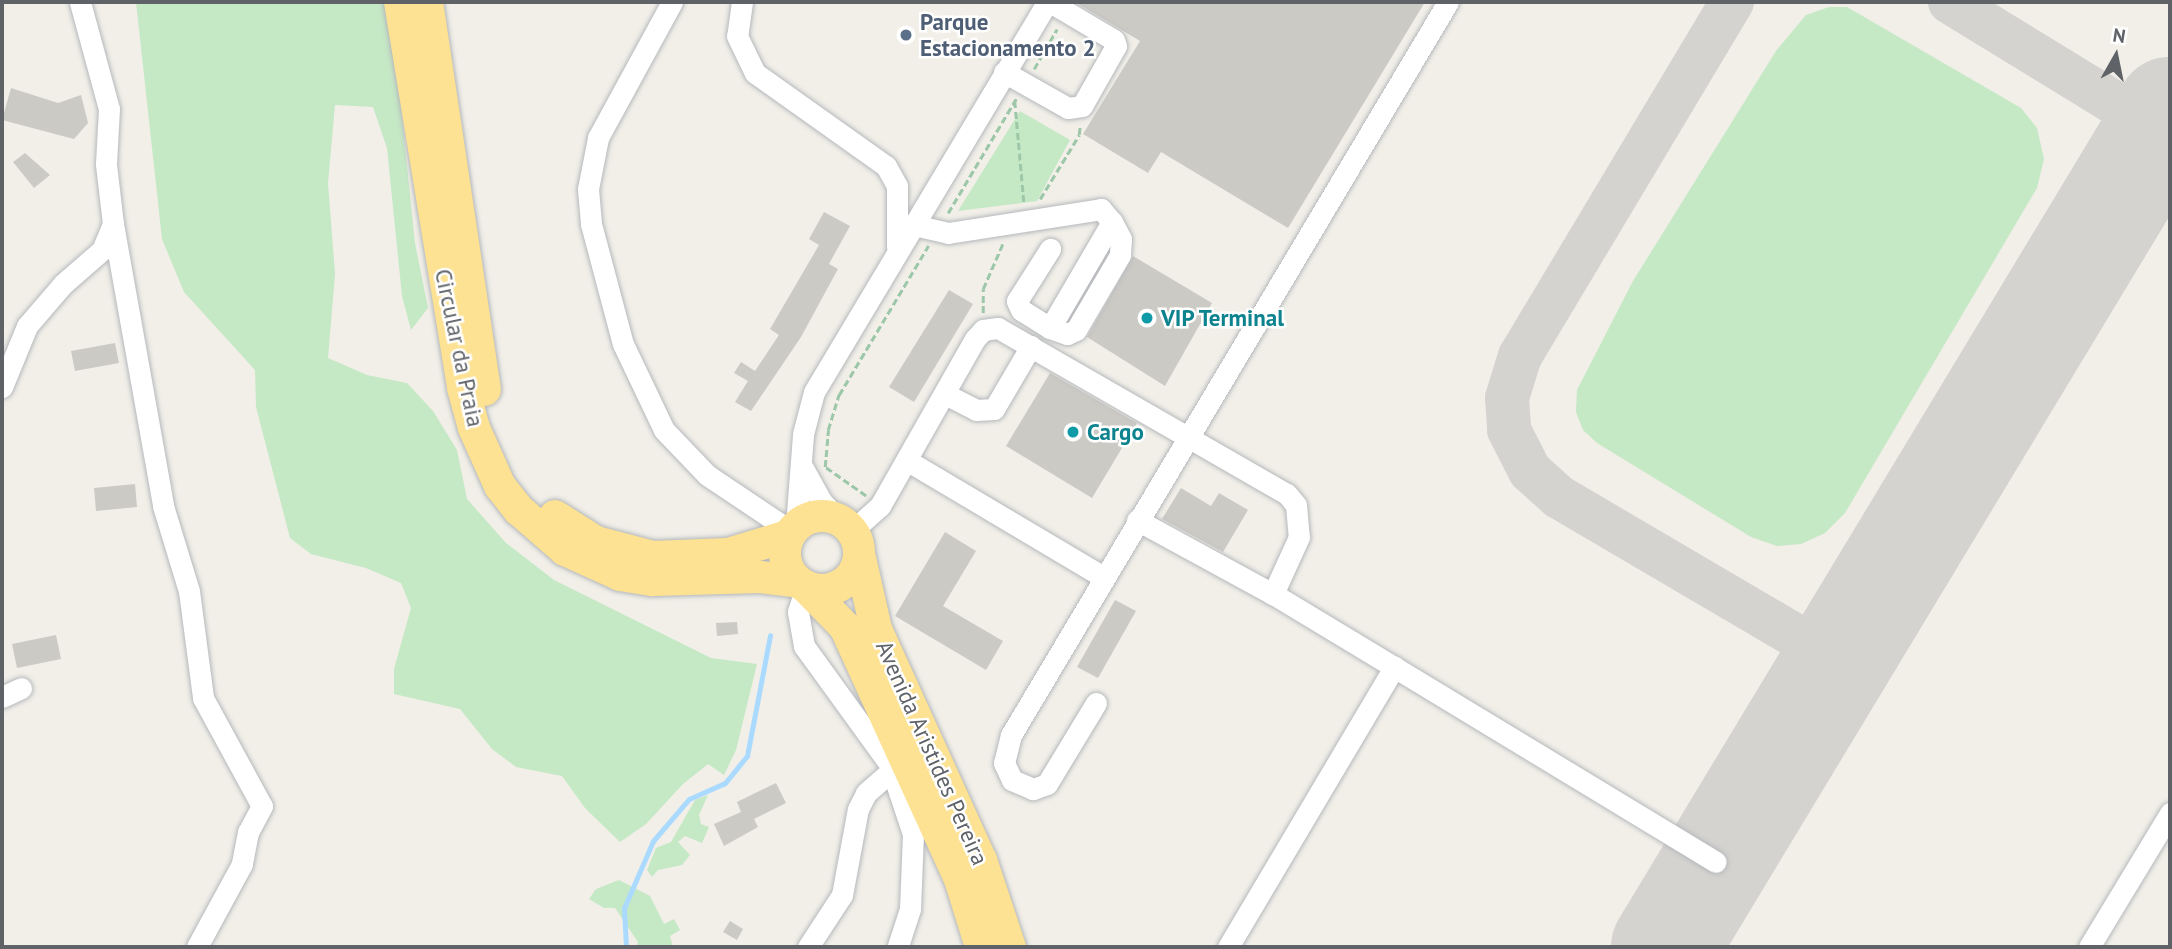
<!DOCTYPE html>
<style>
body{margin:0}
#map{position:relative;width:2172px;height:949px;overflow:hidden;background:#f1efe8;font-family:"PT Sans",sans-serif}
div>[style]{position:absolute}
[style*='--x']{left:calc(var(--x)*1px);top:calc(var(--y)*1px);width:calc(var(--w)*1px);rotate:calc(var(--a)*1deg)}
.green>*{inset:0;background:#c5e8c5}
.stream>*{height:5px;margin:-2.5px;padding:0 2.5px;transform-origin:2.5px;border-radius:2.5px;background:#aadaff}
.taxiway>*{height:44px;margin:-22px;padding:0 22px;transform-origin:22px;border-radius:22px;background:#d4d3d0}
.runway>*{height:108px;margin:-54px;padding:0 54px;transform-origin:54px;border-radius:54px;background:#d4d3d0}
.building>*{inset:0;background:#cccac5}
.path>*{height:2.5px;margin-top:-1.25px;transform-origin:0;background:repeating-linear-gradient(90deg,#9cc7a9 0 7px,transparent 0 10.5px)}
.roads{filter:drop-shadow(0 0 2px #b5b8bc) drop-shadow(0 0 2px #b5b8bc)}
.minor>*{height:21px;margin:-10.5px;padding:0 10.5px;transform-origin:10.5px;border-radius:10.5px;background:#fff}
.highway>*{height:32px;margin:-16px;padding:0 16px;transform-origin:16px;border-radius:16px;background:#fde293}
.highway>.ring{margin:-16px;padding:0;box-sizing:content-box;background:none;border:32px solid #fde293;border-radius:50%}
.dots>*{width:19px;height:19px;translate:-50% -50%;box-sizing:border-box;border:4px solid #fff;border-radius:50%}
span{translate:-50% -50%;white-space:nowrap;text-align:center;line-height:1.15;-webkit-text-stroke:5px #fff;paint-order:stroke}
.service-label{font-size:23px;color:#4e5e75;font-weight:700}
.left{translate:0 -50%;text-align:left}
.culture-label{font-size:23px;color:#0d838f;font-weight:700}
.street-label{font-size:23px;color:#5f6368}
.frame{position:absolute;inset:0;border:4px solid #5f6368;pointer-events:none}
.north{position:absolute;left:2081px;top:21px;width:70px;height:70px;-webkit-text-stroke:5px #fff;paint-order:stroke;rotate:9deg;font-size:19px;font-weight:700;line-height:28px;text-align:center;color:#5f6368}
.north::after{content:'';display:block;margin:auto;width:24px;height:32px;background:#5f6368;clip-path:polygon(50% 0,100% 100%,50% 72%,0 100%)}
</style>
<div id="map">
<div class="green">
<div style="clip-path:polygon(136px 2px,390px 2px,415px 243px,428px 308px,411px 330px,402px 296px,387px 148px,373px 107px,335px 105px,328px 183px,335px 274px,328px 358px,367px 375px,407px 383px,433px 411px,457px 450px,467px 499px,506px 543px,554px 580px,711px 658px,757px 664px,736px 750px,724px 775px,708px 764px,683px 784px,646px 824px,620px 842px,585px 808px,562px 776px,516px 767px,492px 749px,460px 709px,394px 694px,394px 669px,411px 608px,401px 583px,366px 568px,311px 554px,290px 538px,256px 407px,255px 370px,184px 292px,162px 239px)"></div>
<div style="clip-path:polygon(1829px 7px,1847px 7px,2021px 108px,2037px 128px,2044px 159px,2037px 188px,1845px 513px,1825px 533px,1801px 544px,1777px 546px,1751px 537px,1597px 443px,1583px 430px,1576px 412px,1577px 390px,1633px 281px,1776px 51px,1806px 15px)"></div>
<div style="clip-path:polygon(1020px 111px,1070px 140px,1037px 201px,958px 211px)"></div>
<div style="clip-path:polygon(708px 795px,699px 815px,701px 824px,709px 827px,702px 843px,685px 836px,678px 842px,690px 855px,682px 865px,658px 870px,652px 877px,647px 870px,656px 848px,671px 842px,695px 800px)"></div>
<div style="clip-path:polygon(619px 880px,650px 896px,664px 924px,674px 919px,680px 930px,670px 936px,673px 947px,636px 947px,638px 942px,615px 908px,604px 908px,589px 899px,596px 889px)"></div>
</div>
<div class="stream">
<div style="--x:626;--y:947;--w:39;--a:-93"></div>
<div style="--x:624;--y:908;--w:73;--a:-66.6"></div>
<div style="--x:653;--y:841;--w:55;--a:-49.4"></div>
<div style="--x:689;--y:799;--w:39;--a:-24"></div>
<div style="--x:725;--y:783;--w:35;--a:-51"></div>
<div style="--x:747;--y:756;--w:123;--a:-79.2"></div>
</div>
<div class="taxiway">
<div style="--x:1732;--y:2;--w:413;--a:120.9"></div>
<div style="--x:1520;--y:356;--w:44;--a:107.2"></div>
<div style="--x:1507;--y:398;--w:32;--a:86"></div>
<div style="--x:1509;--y:430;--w:46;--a:62.9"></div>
<div style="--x:1530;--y:471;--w:39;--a:42"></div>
<div style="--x:1559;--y:497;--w:324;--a:30.4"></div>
<div style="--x:1950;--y:2;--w:245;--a:31.5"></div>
</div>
<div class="runway">
<div style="--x:1665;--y:947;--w:977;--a:-58.87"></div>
</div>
<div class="building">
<div style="clip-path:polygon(1075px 2px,1425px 2px,1288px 228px,1161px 152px,1148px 173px,1083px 134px,1140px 41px)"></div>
<div style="clip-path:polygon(11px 88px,58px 103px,81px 95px,88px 123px,74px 139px,2px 120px)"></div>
<div style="clip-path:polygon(25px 153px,50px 175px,34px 188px,13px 162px)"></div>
<div style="clip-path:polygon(824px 212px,850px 226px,829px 264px,838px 269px,801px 337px,751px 411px,735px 402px,748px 381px,734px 373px,741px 362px,755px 371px,779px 335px,770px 329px,819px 245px,809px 239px)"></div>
<div style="clip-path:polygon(1133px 256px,1212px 303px,1165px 386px,1087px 337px)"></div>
<div style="clip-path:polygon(949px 290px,973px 304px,914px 402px,889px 387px)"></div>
<div style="clip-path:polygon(115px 343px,119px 363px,75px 371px,71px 351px)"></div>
<div style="clip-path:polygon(1050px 373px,1137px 423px,1092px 498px,1006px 446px)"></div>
<div style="clip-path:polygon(135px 484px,137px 507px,96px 511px,94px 488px)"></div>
<div style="clip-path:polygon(1181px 488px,1211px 506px,1219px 493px,1248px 510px,1223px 552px,1162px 519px)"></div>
<div style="clip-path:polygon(945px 532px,976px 551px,943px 606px,1003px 641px,986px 670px,895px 616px)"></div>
<div style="clip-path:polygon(1115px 600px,1136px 611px,1098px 678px,1077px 667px)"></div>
<div style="clip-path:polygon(737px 622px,738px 634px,717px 636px,716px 623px)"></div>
<div style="clip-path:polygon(56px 635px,61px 659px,17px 668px,12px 644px)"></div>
<div style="clip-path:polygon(776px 783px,786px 803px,754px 819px,758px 827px,724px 846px,714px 824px,741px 812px,737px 802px)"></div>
<div style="clip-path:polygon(730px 921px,743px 929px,737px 940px,723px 932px)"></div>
</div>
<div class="path">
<div style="--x:1034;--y:69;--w:46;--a:-60.1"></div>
<div style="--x:1015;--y:101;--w:101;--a:84.9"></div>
<div style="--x:1040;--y:199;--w:75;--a:-58.6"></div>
<div style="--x:1079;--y:135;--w:9;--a:-84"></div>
<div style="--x:948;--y:213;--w:133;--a:-59.2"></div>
<div style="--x:983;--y:313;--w:24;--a:-90"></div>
<div style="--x:983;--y:289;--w:50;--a:-66.5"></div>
<div style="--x:866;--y:496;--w:50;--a:-144.7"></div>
<div style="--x:825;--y:467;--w:37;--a:-85"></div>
<div style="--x:828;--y:430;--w:37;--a:-73"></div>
<div style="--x:839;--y:395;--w:174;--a:-59.1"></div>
</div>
<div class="roads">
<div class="minor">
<div style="--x:672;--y:2;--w:155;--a:118.6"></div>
<div style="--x:598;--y:138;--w:52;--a:101.1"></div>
<div style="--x:588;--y:189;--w:35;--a:85"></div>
<div style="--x:591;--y:224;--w:124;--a:75.1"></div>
<div style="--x:623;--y:344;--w:95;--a:64.5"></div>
<div style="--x:664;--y:430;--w:62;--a:46.3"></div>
<div style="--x:707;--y:475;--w:102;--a:33.8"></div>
<div style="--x:742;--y:2;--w:34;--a:98"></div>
<div style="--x:737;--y:36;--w:41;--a:64.1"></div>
<div style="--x:755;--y:73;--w:161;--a:35.4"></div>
<div style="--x:886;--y:166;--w:23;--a:61"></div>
<div style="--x:897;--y:186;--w:61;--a:90"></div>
<div style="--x:1004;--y:72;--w:73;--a:29.4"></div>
<div style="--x:1068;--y:108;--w:14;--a:-8"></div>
<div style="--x:1082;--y:106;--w:69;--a:-60.5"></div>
<div style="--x:1116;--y:46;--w:6;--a:-108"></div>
<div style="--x:1114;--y:40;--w:74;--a:-149.3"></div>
<div style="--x:113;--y:224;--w:286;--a:79.9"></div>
<div style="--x:163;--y:506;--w:89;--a:73"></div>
<div style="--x:189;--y:591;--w:108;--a:82.5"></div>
<div style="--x:203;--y:698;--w:123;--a:61.4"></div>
<div style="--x:262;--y:806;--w:30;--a:118"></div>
<div style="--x:248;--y:832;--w:33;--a:101"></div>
<div style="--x:242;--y:864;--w:94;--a:118.5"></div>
<div style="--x:914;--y:225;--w:35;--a:13"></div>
<div style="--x:948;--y:233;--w:155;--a:-8.9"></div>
<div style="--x:1101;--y:209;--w:17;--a:50"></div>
<div style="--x:1112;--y:222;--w:19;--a:62"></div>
<div style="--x:1121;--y:239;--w:16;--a:94"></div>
<div style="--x:1120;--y:255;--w:87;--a:120.4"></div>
<div style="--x:1076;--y:330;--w:10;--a:156"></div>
<div style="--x:1067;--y:334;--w:18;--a:-161"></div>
<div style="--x:1050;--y:328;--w:123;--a:-59.7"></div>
<div style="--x:1050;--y:328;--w:34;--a:-148"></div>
<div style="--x:1021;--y:310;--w:10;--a:-114"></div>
<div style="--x:1017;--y:301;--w:62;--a:-57.6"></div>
<div style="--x:2;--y:387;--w:66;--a:-67.7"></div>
<div style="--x:27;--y:326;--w:55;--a:-49.4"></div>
<div style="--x:63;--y:284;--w:52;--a:-41.1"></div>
<div style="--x:102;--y:250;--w:28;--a:-67"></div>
<div style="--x:113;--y:224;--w:60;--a:-96.7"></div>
<div style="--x:106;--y:164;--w:55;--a:-86.9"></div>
<div style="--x:109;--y:109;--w:111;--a:-105.2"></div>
<div style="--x:945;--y:394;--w:35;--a:27"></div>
<div style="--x:976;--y:410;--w:18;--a:-3"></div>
<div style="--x:994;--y:409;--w:73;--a:-59.6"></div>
<div style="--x:908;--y:461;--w:226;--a:30.7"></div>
<div style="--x:803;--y:468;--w:38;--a:61"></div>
<div style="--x:821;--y:501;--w:25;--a:47"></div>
<div style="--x:1137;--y:520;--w:155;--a:28.6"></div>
<div style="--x:1273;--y:594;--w:141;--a:31.1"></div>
<div style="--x:796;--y:526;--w:92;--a:-85.6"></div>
<div style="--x:803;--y:434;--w:43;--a:-75.3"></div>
<div style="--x:814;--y:392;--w:454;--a:-59.1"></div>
<div style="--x:852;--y:531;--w:38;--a:-42"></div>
<div style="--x:880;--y:506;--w:192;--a:-60.4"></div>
<div style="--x:975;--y:339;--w:12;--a:-48"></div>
<div style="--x:983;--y:330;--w:15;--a:-8"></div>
<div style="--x:998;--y:328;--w:333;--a:29.9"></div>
<div style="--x:1287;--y:494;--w:14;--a:51"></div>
<div style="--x:1296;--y:505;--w:32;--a:85"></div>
<div style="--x:1299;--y:537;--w:63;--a:114.5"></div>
<div style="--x:806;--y:587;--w:26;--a:108"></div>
<div style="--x:798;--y:612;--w:35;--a:80"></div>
<div style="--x:804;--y:646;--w:147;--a:54.1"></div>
<div style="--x:890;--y:765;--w:73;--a:71.6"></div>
<div style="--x:913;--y:834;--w:75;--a:92.3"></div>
<div style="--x:910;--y:909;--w:40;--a:108"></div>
<div style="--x:2;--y:697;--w:21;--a:-25"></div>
<div style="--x:1096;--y:703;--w:95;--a:121.2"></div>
<div style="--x:1047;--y:784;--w:15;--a:160"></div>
<div style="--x:1033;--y:789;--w:23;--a:-157"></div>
<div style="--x:1012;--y:780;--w:19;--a:-115"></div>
<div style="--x:1004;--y:763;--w:29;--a:-76"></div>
<div style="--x:1011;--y:735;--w:853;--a:-59.2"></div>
<div style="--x:808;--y:947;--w:62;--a:-56.8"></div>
<div style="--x:842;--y:895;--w:87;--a:-79.5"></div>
<div style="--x:858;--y:809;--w:18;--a:-63"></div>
<div style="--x:866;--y:793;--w:35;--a:-41"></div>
<div style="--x:1228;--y:947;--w:326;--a:-59.3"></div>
<div style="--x:1394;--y:667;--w:376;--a:31.2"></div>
<div style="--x:2089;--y:947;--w:157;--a:-58.8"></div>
</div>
<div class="highway">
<div style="--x:400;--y:2;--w:391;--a:80.7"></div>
<div style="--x:463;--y:388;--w:41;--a:74.6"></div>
<div style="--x:474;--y:428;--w:64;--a:65.9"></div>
<div style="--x:500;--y:486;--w:31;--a:52"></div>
<div style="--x:519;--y:510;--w:61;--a:41"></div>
<div style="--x:565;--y:550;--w:60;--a:24.4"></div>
<div style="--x:620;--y:575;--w:33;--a:9"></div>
<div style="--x:653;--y:580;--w:107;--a:-1.6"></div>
<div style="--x:760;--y:577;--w:38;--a:7"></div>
<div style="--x:427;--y:2;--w:392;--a:81.5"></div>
<div class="ring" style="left:785px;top:516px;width:42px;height:42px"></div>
<div style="--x:555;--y:516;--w:49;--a:32.4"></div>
<div style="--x:596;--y:542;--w:59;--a:14.7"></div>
<div style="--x:653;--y:557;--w:75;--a:-2.3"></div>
<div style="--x:728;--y:554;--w:63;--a:-16.7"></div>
<div style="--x:860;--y:558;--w:73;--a:77.3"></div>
<div style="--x:876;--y:629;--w:254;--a:65.6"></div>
<div style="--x:981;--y:860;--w:92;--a:71.6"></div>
<div style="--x:806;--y:587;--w:56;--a:45.7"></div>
<div style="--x:845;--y:627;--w:277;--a:65.5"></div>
<div style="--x:960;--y:879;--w:71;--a:72.8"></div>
</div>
</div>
<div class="dots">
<div style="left:906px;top:35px;background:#5c6f8a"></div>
<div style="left:1147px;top:318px;background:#0f9aa8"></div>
<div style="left:1073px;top:432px;background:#0f9aa8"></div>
</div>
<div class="service-label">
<span class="left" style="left:920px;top:35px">Parque<br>Estacionamento 2</span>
</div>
<div class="culture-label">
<span class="left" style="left:1161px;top:318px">VIP Terminal</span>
<span class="left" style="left:1087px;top:432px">Cargo</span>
</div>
<div class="street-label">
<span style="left:459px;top:348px;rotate:78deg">Circular da Praia</span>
<span style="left:932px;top:753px;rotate:66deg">Avenida Aristides Pereira</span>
</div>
<div class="frame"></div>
<div class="north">N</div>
</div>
